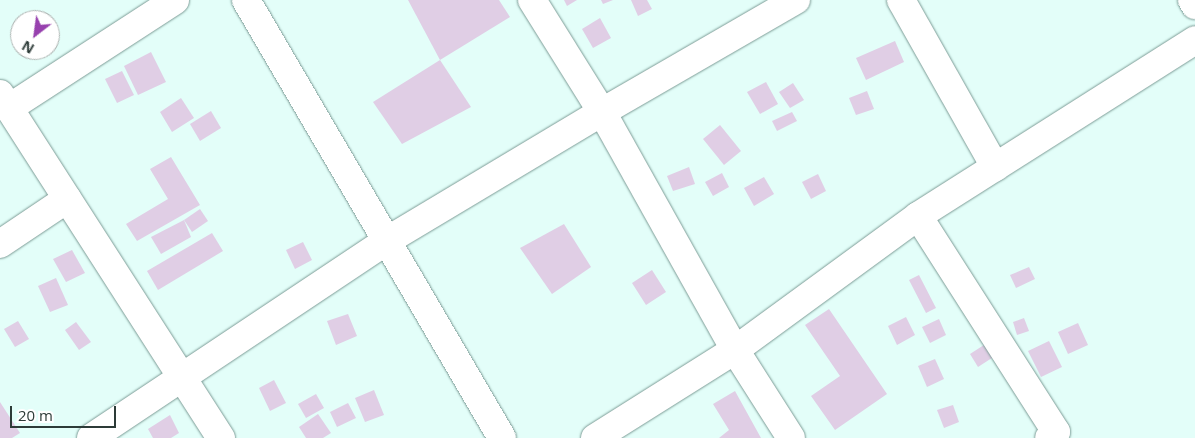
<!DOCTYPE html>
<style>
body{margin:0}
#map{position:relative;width:1195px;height:438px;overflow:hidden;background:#e3fef9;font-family:"Open Sans",sans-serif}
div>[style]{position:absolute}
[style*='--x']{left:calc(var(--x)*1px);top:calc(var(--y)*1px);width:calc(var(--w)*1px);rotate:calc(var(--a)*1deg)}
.building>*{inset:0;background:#e0cee5}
.roads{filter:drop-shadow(0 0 1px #7c9c96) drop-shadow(0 0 1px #7c9c96)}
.street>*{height:28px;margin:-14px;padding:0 14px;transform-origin:14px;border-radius:14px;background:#fff}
span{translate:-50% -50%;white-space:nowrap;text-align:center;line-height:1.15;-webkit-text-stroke:4px #fff;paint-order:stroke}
.north{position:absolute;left:10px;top:10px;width:50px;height:50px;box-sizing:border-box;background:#fff;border:1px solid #abb1af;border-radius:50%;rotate:210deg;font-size:14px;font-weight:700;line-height:20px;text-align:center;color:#2d3b38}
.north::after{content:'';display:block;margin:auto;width:18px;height:22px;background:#9741ae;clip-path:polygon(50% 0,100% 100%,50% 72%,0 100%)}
.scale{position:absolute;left:10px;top:406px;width:106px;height:22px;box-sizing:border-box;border:2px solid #2d3b38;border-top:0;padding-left:6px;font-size:15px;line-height:18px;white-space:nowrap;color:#2d3b38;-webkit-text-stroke:4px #fff;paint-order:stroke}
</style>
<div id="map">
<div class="building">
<div style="clip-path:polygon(408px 0,499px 0,510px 17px,440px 60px)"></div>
<div style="clip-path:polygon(564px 0,577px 0,567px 6px)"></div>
<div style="clip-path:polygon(601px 0,613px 0,603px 4px)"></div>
<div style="clip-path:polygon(631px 0,647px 0,652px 9px,638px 16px)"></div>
<div style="clip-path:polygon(600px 18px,611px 38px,593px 48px,582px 29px)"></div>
<div style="clip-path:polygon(895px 41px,904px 62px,866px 80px,856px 58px)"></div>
<div style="clip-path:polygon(151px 52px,166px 82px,138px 95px,124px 66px)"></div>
<div style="clip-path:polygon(440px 60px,471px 107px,402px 144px,373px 102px)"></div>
<div style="clip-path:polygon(122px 71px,134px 95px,117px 103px,105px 79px)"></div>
<div style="clip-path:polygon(766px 82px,778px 104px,760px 114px,747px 92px)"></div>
<div style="clip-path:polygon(793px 83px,804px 100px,790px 108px,779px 92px)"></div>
<div style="clip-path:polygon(867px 91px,874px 109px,856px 115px,849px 98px)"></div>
<div style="clip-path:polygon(181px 98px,194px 118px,172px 132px,160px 112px)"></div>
<div style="clip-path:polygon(211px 111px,221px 128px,200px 141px,190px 124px)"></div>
<div style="clip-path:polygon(792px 112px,797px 121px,777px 131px,772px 121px)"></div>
<div style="clip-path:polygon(720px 125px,741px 151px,724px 165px,703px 139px)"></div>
<div style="clip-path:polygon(171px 157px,200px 205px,137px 241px,126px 224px,168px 199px,150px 169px)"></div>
<div style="clip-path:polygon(689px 167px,695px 184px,673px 191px,667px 176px)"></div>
<div style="clip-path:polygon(722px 173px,729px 187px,713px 196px,705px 182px)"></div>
<div style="clip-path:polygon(818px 174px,826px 191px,811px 199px,802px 182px)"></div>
<div style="clip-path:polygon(764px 177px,774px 194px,754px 206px,744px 188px)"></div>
<div style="clip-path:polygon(200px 209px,208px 221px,192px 232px,184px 220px)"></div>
<div style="clip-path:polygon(184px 220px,191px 237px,161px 254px,151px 237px)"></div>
<div style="clip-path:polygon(564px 224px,591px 267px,552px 294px,520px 248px)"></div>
<div style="clip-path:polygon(212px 233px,223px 251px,158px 290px,147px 271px)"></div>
<div style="clip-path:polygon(303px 242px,312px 260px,295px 269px,286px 250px)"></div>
<div style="clip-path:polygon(72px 250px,85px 273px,66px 282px,53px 259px)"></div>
<div style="clip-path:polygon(1029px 267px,1035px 279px,1016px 288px,1010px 275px)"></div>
<div style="clip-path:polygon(652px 270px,666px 292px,646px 305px,632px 283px)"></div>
<div style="clip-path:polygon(919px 275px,936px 308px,926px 313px,909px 280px)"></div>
<div style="clip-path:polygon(56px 278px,68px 305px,50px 312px,38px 286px)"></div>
<div style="clip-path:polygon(829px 309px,887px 394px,835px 430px,811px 396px,840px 376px,805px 325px)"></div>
<div style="clip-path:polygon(348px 314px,357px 336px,336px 345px,327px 321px)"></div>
<div style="clip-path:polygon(906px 317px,915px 335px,897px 345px,888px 326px)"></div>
<div style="clip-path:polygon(1024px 318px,1029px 331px,1017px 335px,1013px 322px)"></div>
<div style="clip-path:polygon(939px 319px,946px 335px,930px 343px,922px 327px)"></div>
<div style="clip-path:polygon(18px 321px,29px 339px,15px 347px,4px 329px)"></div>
<div style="clip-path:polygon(76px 322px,91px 342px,79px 350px,65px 330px)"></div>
<div style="clip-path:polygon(1078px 323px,1088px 345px,1068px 354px,1058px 332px)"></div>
<div style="clip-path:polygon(1049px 341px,1062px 367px,1041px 377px,1028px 351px)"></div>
<div style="clip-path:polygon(987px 343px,995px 356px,978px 367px,970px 354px)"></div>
<div style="clip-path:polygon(935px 359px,944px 379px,927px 387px,918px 366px)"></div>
<div style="clip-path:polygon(274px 380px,286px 403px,270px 411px,259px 388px)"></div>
<div style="clip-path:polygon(374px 390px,384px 415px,365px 422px,355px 398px)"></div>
<div style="clip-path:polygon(735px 391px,761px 438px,719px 438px,729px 430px,713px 404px)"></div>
<div style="clip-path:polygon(316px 394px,324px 408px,306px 418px,298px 404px)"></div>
<div style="clip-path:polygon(0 402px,20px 433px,12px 438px,0 438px)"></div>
<div style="clip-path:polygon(348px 403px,356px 418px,337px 427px,330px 412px)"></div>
<div style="clip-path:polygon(953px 405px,959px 422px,944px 428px,937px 410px)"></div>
<div style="clip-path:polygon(318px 414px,331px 433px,323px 438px,306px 438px,299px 427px)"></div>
<div style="clip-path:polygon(170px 415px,179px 433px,171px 438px,153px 438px,148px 429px)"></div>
</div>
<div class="roads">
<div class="street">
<div style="--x:246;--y:0;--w:507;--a:59.69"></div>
<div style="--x:532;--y:0;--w:132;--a:58"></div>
<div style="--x:602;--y:112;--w:273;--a:60.8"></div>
<div style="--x:735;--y:350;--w:104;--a:57.5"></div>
<div style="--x:901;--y:0;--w:192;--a:60.6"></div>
<div style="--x:1192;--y:0;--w:6;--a:59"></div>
<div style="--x:0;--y:94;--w:409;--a:57.3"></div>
<div style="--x:9;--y:108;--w:198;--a:-33"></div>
<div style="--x:918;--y:216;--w:256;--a:57.4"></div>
<div style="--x:1056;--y:432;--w:9;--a:139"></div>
<div style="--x:0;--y:244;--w:81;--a:-33.9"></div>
<div style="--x:91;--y:438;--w:357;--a:-33.7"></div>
<div style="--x:388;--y:240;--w:249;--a:-30.9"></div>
<div style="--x:602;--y:112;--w:224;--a:-30"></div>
<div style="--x:595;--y:438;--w:165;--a:-32.2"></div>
<div style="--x:735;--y:350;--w:227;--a:-36.2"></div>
<div style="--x:918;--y:216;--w:328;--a:-32.4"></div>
</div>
</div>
<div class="north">N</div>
<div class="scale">20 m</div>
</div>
